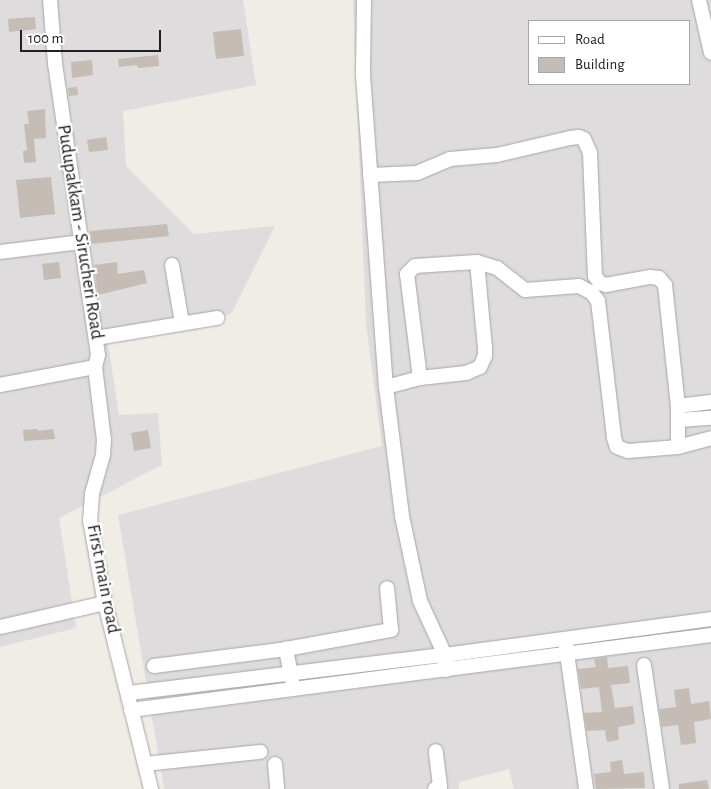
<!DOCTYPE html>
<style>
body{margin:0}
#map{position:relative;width:711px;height:789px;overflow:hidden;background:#f0ece6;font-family:"Alegreya Sans",sans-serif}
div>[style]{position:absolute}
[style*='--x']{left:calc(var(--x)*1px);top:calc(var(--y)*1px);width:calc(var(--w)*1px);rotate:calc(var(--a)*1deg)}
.residential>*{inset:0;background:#dedcdd}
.building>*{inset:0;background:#c5bcb5}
.roads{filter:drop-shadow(0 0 1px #a7a7a7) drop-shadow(0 0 1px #a7a7a7)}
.minor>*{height:14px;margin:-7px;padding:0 7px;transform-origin:7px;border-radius:7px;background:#fff}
span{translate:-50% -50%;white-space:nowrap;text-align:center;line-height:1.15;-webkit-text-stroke:4.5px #fff;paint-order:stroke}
.street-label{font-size:19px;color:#202020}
.legend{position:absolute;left:528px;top:20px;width:162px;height:65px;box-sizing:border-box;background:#fff;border:1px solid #a6a6a6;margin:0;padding:6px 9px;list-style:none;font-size:15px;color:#202020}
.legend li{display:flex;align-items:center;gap:10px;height:25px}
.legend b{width:25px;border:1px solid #a6a6a6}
.scale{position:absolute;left:20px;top:30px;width:141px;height:22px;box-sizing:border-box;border:2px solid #202020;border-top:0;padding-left:6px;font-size:15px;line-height:18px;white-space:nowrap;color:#202020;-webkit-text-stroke:4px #fff;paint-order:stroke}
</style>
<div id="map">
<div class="residential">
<div style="clip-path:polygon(0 0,243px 0,256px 85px,123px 111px,126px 166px,194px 234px,275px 226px,231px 314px,107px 337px,119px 415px,158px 413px,162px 465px,59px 518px,76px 628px,0 647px)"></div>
<div style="clip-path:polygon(evenodd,353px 0,711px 0,711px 789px,514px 789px,509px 769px,459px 782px,459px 789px,164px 789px,118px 515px,382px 446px,366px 324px,353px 0,530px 21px,690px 21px,690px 84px,530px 84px,530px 21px)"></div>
</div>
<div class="building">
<div style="clip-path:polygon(35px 17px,36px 29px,9px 32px,8px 19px)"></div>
<div style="clip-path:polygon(241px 29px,244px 56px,216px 59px,213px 32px)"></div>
<div style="clip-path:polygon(158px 55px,159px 66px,138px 68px,137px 65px,119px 67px,118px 59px)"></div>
<div style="clip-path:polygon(92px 60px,93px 75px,72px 78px,71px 62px)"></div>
<div style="clip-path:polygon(77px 87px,78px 95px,69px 96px,68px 88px)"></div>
<div style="clip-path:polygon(45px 109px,46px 138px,34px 139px,36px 162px,24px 163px,23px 151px,27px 150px,24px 124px,29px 124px,27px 111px)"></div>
<div style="clip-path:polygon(106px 137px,108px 150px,89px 152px,87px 140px)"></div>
<div style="clip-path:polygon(51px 177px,55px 214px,20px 218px,16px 180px)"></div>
<div style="clip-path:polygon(167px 224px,169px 236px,91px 244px,90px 231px)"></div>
<div style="clip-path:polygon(59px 262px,61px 278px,44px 280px,42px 264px)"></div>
<div style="clip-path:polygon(117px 262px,118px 274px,144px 270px,147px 283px,98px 295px,94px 265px)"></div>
<div style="clip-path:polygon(38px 429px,38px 431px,53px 429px,55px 439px,24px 441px,23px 430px)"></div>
<div style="clip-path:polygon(148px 430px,151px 448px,134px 451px,131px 433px)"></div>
<div style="clip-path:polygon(607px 657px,608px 668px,628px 666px,630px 683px,611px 685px,615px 708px,633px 706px,635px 724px,618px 727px,619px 740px,607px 742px,605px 730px,587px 731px,584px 713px,602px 712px,599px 687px,581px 689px,578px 669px,596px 667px,594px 659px)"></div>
<div style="clip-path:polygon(689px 688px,691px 704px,709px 701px,711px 719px,694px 722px,696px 743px,681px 745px,678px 725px,662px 727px,659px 709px,676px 707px,674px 690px)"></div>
<div style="clip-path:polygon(622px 760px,624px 774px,644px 772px,645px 788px,596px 789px,594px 774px,611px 772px,610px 762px)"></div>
<div style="clip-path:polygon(707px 780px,709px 789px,679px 789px,679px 784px)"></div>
</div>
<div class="roads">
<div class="minor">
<div style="--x:364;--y:0;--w:75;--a:90.8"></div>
<div style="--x:363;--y:75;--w:313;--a:85.8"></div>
<div style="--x:386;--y:387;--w:130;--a:82.9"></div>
<div style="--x:402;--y:516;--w:87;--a:78"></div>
<div style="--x:420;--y:601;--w:60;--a:65.2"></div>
<div style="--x:445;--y:655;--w:15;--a:86"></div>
<div style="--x:699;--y:0;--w:54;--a:77.2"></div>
<div style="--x:370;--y:175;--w:47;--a:-2.4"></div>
<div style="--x:417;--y:173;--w:36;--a:-23"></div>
<div style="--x:450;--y:159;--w:47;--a:-4.9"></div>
<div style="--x:497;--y:155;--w:75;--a:-13.1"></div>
<div style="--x:570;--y:138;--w:9;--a:-6"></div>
<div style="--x:579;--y:137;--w:5;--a:22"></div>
<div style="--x:584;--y:139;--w:15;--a:67"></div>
<div style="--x:590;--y:153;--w:123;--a:87.7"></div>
<div style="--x:595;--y:276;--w:9;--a:54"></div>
<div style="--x:600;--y:283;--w:6;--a:18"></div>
<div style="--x:606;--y:285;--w:45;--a:-10.3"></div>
<div style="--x:650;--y:277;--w:9;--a:6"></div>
<div style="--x:659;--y:278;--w:9;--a:49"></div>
<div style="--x:665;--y:285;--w:122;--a:83.9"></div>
<div style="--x:678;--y:406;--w:41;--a:90"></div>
<div style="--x:0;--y:252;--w:82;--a:-7"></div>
<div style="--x:172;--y:265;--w:59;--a:80.2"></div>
<div style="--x:96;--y:338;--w:123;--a:-9.4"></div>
<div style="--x:95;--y:367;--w:74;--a:83"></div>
<div style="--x:104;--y:440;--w:15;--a:94"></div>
<div style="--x:103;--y:455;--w:41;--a:105.8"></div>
<div style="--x:92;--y:494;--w:26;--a:94"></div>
<div style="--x:90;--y:520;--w:84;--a:79.8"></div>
<div style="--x:105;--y:603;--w:192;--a:76.1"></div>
<div style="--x:420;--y:378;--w:105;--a:-97.1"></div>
<div style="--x:407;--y:274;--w:11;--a:-45"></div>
<div style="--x:415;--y:266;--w:62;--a:-3.7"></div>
<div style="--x:477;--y:262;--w:21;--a:17"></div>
<div style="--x:497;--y:268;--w:36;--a:38"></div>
<div style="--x:525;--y:290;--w:54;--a:-4.2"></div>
<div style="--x:579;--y:286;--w:13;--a:27"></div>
<div style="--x:591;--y:292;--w:11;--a:52"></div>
<div style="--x:598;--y:301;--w:138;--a:83.3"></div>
<div style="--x:614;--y:438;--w:9;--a:72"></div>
<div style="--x:617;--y:447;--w:12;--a:20"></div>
<div style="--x:628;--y:451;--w:50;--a:-4.6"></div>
<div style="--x:678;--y:447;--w:34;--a:-15"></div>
<div style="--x:0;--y:385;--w:97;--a:-10.7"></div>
<div style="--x:95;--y:367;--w:12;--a:-76"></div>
<div style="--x:98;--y:355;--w:295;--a:-98.4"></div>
<div style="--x:55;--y:63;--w:63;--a:-94.5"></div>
<div style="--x:386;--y:387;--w:35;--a:-15"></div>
<div style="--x:420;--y:378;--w:46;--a:-6.2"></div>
<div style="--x:466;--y:373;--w:15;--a:-23"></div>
<div style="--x:480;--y:367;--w:12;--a:-66"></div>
<div style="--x:485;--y:356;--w:8;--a:-90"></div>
<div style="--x:485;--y:348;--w:86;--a:-95.3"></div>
<div style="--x:678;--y:406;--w:33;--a:-7"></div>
<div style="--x:679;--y:420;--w:32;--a:-4"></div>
<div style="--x:0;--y:627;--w:108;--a:-12.9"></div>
<div style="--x:566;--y:646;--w:144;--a:82"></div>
<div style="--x:644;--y:665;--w:125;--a:81.7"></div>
<div style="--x:154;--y:666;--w:133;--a:-7.3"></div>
<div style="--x:292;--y:680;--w:32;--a:-101"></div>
<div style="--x:286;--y:649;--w:107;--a:-10.3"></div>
<div style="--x:391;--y:630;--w:42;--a:-95.4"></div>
<div style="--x:129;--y:693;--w:318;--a:-6.9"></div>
<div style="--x:445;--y:655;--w:268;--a:-7.7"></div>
<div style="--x:131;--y:710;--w:585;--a:-7.37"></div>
<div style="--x:145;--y:764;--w:116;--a:-6"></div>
<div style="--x:275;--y:764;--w:25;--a:85"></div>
<div style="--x:435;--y:789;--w:6;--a:-31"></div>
<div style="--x:440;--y:786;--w:35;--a:-97"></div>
</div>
</div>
<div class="street-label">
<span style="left:80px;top:232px;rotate:81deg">Pudupakkam - Sirucheri Road</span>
<span style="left:103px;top:579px;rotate:79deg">First main road</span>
</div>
<ul class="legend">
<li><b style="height:6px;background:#fff"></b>Road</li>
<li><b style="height:14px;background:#c5bcb5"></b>Building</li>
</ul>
<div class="scale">100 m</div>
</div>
